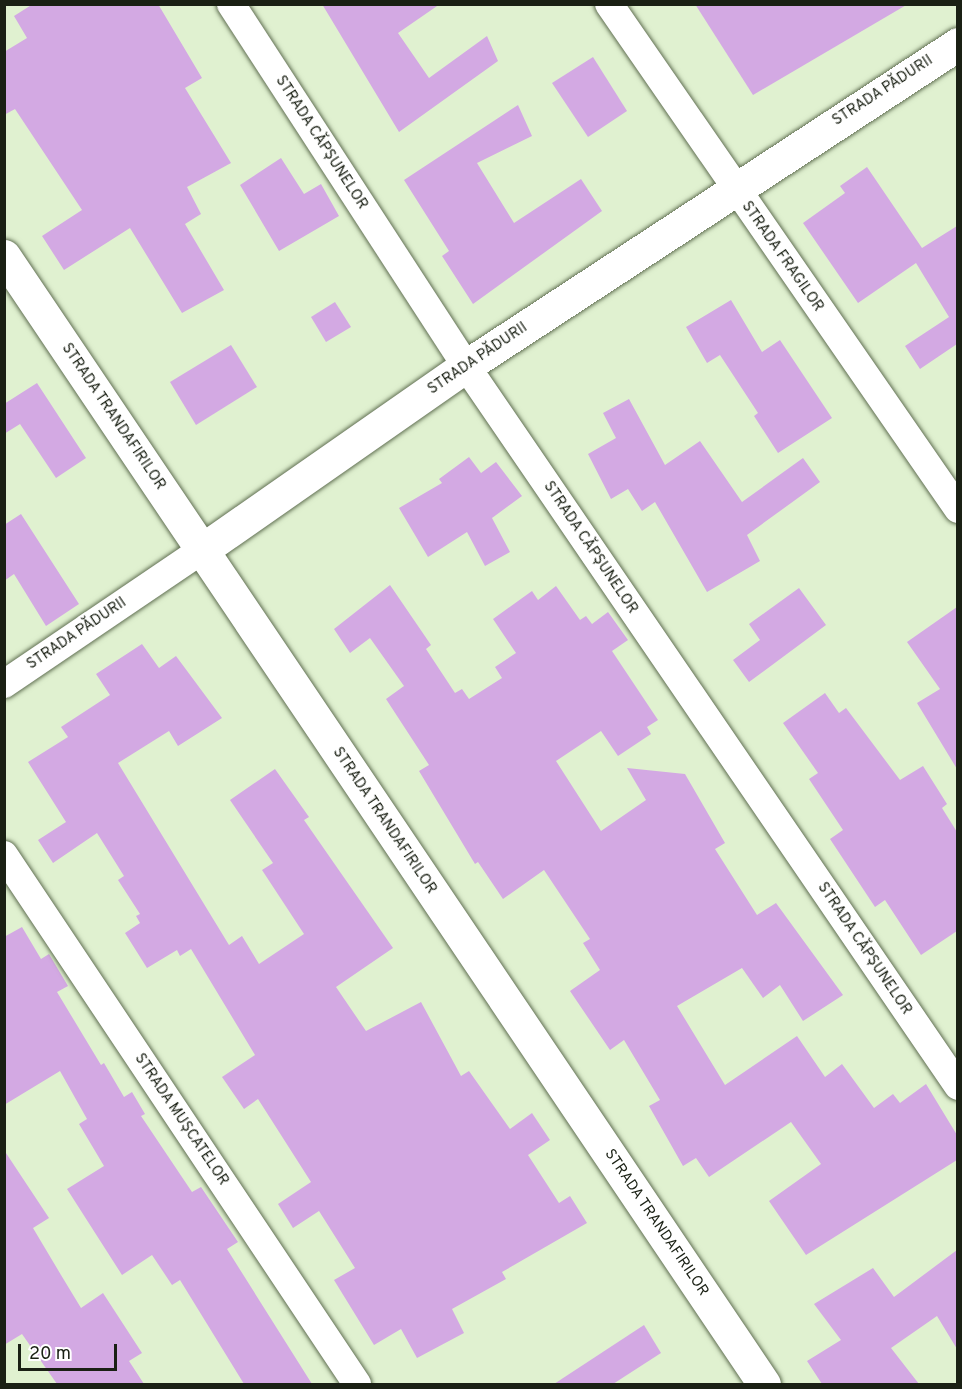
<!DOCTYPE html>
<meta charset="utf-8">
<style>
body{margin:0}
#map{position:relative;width:962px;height:1389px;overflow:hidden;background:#e0f1d0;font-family:Overpass,sans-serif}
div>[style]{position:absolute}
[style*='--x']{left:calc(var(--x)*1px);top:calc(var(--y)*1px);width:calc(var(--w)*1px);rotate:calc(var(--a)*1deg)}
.building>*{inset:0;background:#d3a9e3}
.roads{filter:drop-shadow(0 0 2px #617053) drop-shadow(0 0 2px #617053)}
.street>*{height:28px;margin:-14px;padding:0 14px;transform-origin:14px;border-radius:14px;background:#fff}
.secondary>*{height:33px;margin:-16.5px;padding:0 16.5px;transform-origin:16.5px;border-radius:16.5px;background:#fff}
span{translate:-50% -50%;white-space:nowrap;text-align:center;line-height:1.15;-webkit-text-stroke:4.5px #fff;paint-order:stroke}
.street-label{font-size:15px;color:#1a2014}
.frame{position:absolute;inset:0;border:6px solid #1a2014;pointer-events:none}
.scale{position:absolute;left:18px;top:1344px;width:99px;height:27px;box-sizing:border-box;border:3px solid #1a2014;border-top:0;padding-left:8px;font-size:18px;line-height:21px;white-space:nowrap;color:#1a2014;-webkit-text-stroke:4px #fff;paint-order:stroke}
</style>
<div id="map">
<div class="building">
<div style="clip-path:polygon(33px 4px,158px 4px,202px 78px,185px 88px,231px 163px,187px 187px,201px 214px,185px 224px,224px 290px,182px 313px,130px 228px,64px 270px,42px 236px,82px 210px,15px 109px,4px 115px,4px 52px,27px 38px,14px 16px)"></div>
<div style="clip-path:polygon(322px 4px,440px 4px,398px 33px,429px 78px,487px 36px,498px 61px,399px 132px)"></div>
<div style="clip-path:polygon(695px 4px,908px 4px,753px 95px)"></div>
<div style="clip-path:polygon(593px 57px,627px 111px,588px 137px,552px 83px)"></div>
<div style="clip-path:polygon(518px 105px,532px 136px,477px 163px,514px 223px,581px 179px,602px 211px,473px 304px,442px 256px,449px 251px,404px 180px)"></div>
<div style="clip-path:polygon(281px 158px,304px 194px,321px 184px,339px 216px,279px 251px,240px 185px)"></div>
<div style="clip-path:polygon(867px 167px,922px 248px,957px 226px,957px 344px,920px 369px,905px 346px,949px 317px,916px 263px,858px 303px,803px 223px,845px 193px,840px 186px)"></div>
<div style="clip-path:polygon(731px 300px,762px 352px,780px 340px,832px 418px,778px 453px,754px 416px,758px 413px,720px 355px,707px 363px,686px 327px)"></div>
<div style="clip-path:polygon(335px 302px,351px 327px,326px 342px,311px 317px)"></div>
<div style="clip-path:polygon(231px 345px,257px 387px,196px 425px,170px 382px)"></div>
<div style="clip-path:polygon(37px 383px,86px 458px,56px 478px,20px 424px,4px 434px,4px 404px)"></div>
<div style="clip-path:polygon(629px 399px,665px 465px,700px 441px,742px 502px,803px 458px,820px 482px,747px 535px,760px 561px,707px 592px,655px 502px,642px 511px,628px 489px,611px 499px,588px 454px,616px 438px,603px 413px)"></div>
<div style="clip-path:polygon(469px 457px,481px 473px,496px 462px,522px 496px,492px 518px,510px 552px,485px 566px,467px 532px,428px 557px,399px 508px,442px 483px,439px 479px)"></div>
<div style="clip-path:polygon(21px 514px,79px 604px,46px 626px,14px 574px,4px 581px,4px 525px)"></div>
<div style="clip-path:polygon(390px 585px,431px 645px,426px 649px,455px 693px,462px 689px,469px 699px,502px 678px,495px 667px,516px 653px,493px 619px,532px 591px,538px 600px,556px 586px,580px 620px,586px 616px,592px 624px,608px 612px,628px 640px,612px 651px,658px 720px,647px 727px,651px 734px,618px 756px,601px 731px,556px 761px,601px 831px,646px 800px,627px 768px,685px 774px,725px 843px,715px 849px,757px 915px,776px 903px,843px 995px,803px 1021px,780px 985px,763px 998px,742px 968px,677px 1006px,725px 1085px,797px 1036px,825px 1077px,842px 1064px,874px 1108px,893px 1094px,900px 1103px,926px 1084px,957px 1135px,957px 1160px,806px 1255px,769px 1201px,821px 1164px,791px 1122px,709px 1177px,696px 1158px,683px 1166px,649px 1106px,660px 1100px,624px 1040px,610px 1050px,570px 991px,600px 970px,583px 943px,590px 939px,544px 870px,503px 899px,478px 862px,475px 864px,419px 771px,429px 765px,386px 699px,404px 686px,370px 638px,350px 653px,334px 629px)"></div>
<div style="clip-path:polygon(799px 588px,826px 625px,749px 682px,733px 660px,760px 640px,749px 624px)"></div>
<div style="clip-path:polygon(957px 607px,957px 769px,917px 703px,940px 689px,907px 642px)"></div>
<div style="clip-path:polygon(142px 644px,159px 668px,176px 656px,222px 718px,178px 746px,169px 731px,118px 763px,229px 945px,242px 936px,259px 964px,304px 934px,262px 870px,273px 863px,230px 800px,275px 769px,309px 817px,304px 820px,393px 948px,336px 987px,366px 1031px,421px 1002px,461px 1076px,469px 1071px,510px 1129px,532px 1113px,550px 1140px,528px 1155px,559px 1203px,570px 1196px,587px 1223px,502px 1272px,506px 1279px,452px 1309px,464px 1333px,417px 1358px,401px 1329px,374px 1345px,334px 1280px,355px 1268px,319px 1211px,293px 1228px,278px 1204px,311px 1182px,258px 1099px,244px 1109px,222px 1077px,255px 1055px,191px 949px,180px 956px,177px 950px,147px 968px,125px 933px,140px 923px,136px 916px,140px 914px,118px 880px,124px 876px,97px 833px,53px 863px,38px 840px,66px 822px,28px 762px,68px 737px,61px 727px,110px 695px,96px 674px)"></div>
<div style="clip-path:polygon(825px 693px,839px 713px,846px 708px,900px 780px,923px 766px,947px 804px,942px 808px,957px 832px,957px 931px,921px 955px,885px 900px,875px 907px,830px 839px,843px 830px,809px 779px,818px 773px,783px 723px)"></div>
<div style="clip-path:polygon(22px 927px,41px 959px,49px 954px,68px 986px,57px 992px,101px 1065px,104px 1063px,124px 1097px,132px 1092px,145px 1114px,141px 1116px,192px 1192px,201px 1187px,238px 1242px,227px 1249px,312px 1384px,244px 1384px,180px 1280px,172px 1285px,152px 1255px,122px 1275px,67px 1189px,104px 1166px,79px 1124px,87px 1119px,60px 1071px,4px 1105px,4px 937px)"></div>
<div style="clip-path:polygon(4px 1150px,49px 1218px,33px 1228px,61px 1275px,81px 1308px,103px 1293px,142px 1353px,129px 1361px,144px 1384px,57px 1384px,22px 1334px,4px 1345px)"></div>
<div style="clip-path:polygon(957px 1250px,957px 1349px,937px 1316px,891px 1348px,919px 1384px,822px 1384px,807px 1361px,841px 1340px,814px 1304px,873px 1268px,894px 1297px)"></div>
<div style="clip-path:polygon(644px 1325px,661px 1353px,613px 1384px,554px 1384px)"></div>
</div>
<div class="roads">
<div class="street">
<div style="--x:231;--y:4;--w:432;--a:57"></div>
<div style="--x:466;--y:366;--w:872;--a:55.65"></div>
<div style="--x:609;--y:4;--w:614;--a:55.35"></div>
<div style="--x:4;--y:684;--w:239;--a:-34.1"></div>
<div style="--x:4;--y:855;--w:636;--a:56.28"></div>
</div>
<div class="secondary">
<div style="--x:4;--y:256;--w:1360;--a:56.03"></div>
<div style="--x:202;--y:550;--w:322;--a:-34.9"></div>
<div style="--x:466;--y:366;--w:588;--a:-33.2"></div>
</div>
</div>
<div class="street-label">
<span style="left:883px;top:91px;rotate:-33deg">STRADA PĂDURII</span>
<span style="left:321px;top:143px;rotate:57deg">STRADA CĂPȘUNELOR</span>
<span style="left:782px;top:257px;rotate:55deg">STRADA FRAGILOR</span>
<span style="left:478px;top:359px;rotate:-34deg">STRADA PĂDURII</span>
<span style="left:113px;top:417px;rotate:56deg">STRADA TRANDAFIRILOR</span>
<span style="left:590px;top:548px;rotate:56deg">STRADA CĂPȘUNELOR</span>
<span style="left:77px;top:634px;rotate:-34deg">STRADA PĂDURII</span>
<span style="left:384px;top:821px;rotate:56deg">STRADA TRANDAFIRILOR</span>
<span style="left:864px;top:949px;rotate:56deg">STRADA CĂPȘUNELOR</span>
<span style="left:181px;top:1120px;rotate:56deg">STRADA MUȘCATELOR</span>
<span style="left:656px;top:1223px;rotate:56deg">STRADA TRANDAFIRILOR</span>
</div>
<div class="frame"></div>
<div class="scale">20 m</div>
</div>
